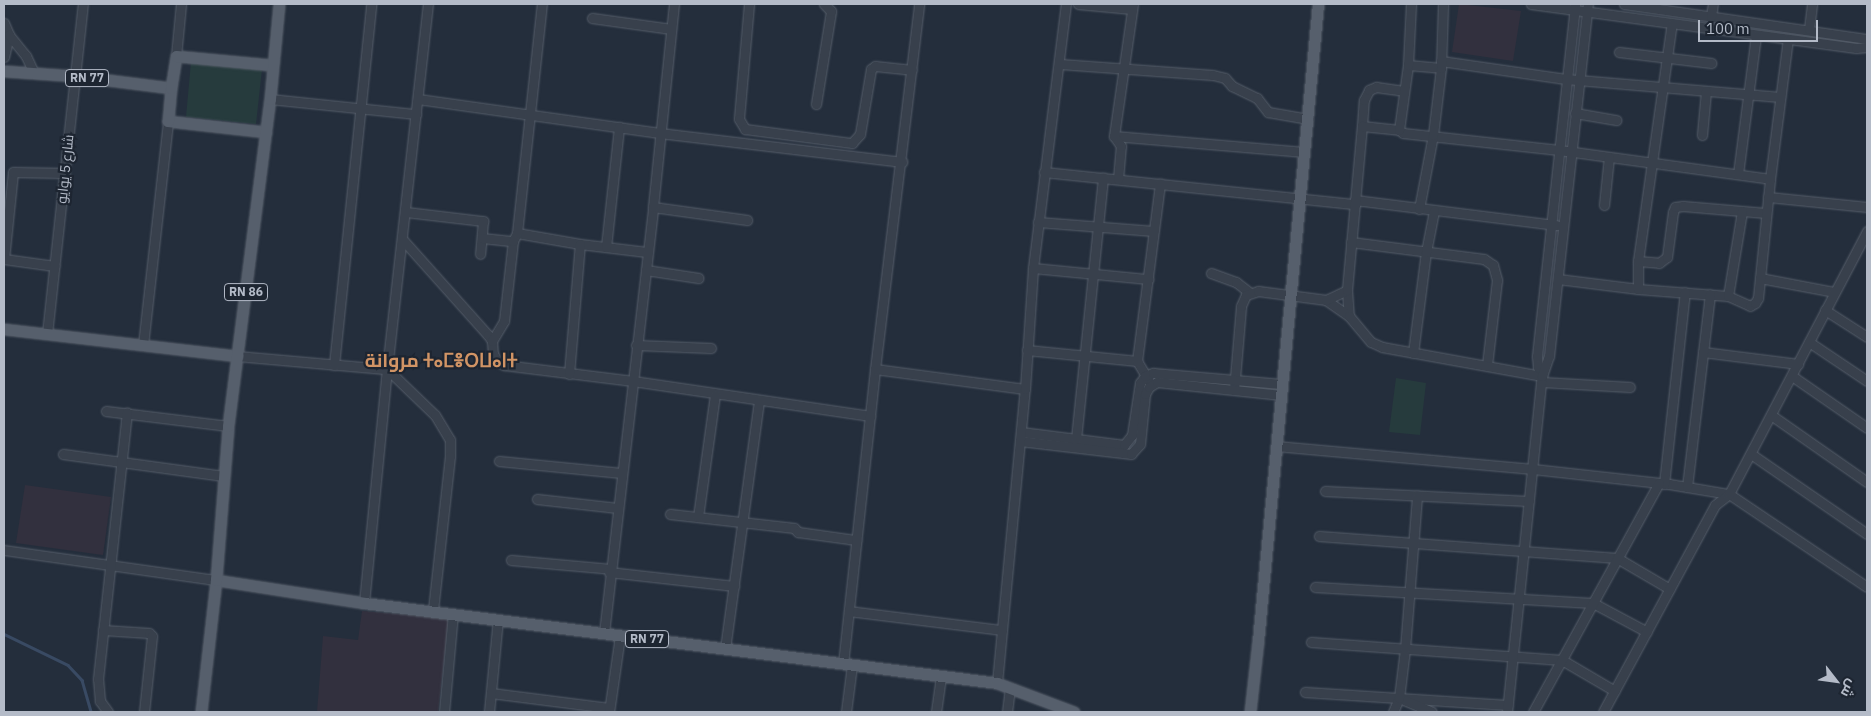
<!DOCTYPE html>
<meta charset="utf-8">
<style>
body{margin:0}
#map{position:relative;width:1871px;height:716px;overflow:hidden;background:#242e3c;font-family:"IBM Plex Sans",Cairo,"Noto Sans Tifinagh",sans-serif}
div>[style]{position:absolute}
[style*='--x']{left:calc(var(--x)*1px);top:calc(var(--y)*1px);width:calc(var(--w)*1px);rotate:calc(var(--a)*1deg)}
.medical>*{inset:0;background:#32303e}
.green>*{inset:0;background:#263b3d}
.stream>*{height:2.5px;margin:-1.25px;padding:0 1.25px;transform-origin:1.25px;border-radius:1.25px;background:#394a63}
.roads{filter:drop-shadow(0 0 1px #565e6a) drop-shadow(0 0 1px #565e6a)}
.minor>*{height:9px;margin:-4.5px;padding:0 4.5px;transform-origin:4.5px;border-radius:4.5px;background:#38404c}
.major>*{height:11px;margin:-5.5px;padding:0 5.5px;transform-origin:5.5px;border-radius:5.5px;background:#565f6c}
span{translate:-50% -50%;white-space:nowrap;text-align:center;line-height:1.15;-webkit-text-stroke:4.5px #1d2531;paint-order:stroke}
.shield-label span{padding:1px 4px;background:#1d2531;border:1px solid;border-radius:4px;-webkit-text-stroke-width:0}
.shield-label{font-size:12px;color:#b4bbc8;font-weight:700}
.street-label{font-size:14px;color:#b4bbc8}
.district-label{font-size:19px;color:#d19465;font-weight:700}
.frame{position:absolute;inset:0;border:5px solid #b4bbc8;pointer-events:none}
.north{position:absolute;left:1811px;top:656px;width:50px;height:50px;-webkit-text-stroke:4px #1d2531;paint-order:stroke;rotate:120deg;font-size:14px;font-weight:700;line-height:20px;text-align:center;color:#b4bbc8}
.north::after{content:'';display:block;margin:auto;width:18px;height:22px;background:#b4bbc8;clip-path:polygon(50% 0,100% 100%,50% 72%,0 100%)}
.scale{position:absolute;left:1698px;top:20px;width:120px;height:22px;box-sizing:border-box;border:2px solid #b4bbc8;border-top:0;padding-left:6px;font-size:15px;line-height:18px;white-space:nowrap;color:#b4bbc8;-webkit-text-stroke:4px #1d2531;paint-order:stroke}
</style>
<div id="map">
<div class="medical">
<div style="clip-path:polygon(1459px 4px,1521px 11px,1513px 61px,1452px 52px)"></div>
<div style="clip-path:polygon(25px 485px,111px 497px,103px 555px,16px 543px)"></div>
<div style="clip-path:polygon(362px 611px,449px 618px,438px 712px,317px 712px,323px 636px,358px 640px)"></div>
</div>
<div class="green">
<div style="clip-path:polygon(191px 62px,262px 69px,256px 124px,186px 117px)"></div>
<div style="clip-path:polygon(1396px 378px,1426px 383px,1420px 435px,1389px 432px)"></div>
</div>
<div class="stream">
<div style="--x:4;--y:634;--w:71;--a:25.8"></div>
<div style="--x:68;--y:665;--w:21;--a:47"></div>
<div style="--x:82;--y:680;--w:33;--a:74"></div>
</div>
<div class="roads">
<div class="minor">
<div style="--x:749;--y:4;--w:115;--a:95"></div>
<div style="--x:739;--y:119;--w:12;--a:59"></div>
<div style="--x:745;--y:129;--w:108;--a:7.5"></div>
<div style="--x:852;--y:143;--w:12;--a:-48"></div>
<div style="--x:860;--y:134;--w:66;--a:-80.4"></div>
<div style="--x:871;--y:69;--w:5;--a:-37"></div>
<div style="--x:875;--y:66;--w:37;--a:6"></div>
<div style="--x:1078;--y:4;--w:54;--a:5.3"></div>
<div style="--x:1531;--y:4;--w:328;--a:7.7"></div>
<div style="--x:1856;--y:48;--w:11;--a:-5"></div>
<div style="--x:1624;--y:4;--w:246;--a:8.2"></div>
<div style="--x:1711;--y:16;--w:12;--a:-81"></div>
<div style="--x:592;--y:18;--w:80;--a:7.9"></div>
<div style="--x:4;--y:23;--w:13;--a:67"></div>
<div style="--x:1809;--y:29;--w:25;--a:-83"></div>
<div style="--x:1619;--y:52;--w:93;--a:6.8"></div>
<div style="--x:176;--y:56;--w:52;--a:-84.5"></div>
<div style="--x:4;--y:57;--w:23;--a:-77"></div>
<div style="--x:9;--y:35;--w:27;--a:51"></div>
<div style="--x:26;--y:56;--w:19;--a:65"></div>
<div style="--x:1441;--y:61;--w:126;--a:8.2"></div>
<div style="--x:1566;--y:79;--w:215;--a:4.8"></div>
<div style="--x:1060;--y:64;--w:153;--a:4.1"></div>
<div style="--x:1213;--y:75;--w:12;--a:14"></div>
<div style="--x:1225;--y:78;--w:11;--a:49"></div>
<div style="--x:1232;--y:86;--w:28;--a:26"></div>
<div style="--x:1257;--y:98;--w:18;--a:52"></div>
<div style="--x:1268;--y:112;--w:41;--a:9.9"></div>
<div style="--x:1408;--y:65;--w:33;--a:5"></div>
<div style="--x:270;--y:99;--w:147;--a:5.9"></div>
<div style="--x:418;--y:99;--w:244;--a:8"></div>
<div style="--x:660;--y:133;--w:244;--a:6.8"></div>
<div style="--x:816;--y:104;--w:94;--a:-80.8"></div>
<div style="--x:831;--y:11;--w:10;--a:-135"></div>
<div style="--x:1575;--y:113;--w:42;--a:9.7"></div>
<div style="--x:1362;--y:126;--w:26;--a:-86"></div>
<div style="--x:1364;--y:100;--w:11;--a:-63"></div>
<div style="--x:1369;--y:90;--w:8;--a:-23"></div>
<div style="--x:1376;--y:87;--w:28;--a:8"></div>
<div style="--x:1399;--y:130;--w:5;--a:37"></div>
<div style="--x:1403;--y:133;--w:157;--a:6.2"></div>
<div style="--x:1559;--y:150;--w:213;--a:7.8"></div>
<div style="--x:1702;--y:135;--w:44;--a:-84.8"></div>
<div style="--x:1114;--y:136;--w:191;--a:4.8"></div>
<div style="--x:1044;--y:172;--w:313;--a:5.9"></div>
<div style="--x:1738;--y:174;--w:140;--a:-82.6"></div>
<div style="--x:1118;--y:179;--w:33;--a:-85"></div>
<div style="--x:1121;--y:146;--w:12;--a:-125"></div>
<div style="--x:1114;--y:136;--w:133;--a:-81.8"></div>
<div style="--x:1768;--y:197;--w:100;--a:5.8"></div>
<div style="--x:1355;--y:200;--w:203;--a:7.1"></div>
<div style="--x:1604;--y:205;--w:48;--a:-84.1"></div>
<div style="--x:653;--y:207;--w:95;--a:7.9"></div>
<div style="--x:1419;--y:209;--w:75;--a:-79.3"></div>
<div style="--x:1433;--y:135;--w:67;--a:-83.2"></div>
<div style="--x:1441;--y:68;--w:64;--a:-88.2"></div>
<div style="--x:406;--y:212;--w:78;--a:6.7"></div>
<div style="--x:483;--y:221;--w:33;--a:95"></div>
<div style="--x:1038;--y:222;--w:116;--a:4.4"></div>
<div style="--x:517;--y:233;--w:64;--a:9.9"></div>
<div style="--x:580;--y:244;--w:67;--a:6.8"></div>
<div style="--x:482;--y:238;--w:31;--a:6"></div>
<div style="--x:403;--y:240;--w:127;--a:48.2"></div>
<div style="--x:488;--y:335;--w:7;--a:56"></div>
<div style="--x:492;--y:341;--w:13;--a:86"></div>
<div style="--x:493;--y:354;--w:9;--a:58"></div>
<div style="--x:498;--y:362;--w:7;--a:27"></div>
<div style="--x:504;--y:365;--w:130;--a:7.1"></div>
<div style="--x:633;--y:381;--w:240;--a:8.4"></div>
<div style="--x:1351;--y:242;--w:134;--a:7.3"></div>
<div style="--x:1484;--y:259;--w:11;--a:34"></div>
<div style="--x:1493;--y:265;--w:16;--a:75"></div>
<div style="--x:1497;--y:280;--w:86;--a:96.7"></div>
<div style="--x:606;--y:247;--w:121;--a:-83.8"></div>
<div style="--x:4;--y:259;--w:87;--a:-84.1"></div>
<div style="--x:13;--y:172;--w:52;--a:1.1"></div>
<div style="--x:4;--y:259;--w:51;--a:7.8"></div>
<div style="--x:1638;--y:261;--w:21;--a:5"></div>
<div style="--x:1659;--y:263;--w:10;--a:-37"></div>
<div style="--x:1667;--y:257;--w:45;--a:-82.4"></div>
<div style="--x:1673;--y:212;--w:5;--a:-68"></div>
<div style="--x:1675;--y:207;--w:8;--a:-7"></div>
<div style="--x:1683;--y:206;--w:83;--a:4.8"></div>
<div style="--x:1033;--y:268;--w:116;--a:5.5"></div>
<div style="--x:646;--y:270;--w:53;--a:8.7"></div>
<div style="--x:1211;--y:273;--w:27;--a:20"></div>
<div style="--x:1236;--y:282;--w:16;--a:38"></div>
<div style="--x:1760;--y:278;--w:75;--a:10.7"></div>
<div style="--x:1558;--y:279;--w:81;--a:7.1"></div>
<div style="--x:1638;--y:289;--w:90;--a:4.4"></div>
<div style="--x:1728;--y:296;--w:24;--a:24"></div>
<div style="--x:1750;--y:306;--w:6;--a:-31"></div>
<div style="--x:1755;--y:303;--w:6;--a:-59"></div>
<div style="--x:1758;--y:298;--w:120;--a:-84.2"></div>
<div style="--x:1770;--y:179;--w:141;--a:-82.7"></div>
<div style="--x:1638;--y:289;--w:28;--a:-90"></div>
<div style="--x:1638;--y:261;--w:240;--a:-81.9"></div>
<div style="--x:1347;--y:290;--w:26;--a:86"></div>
<div style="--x:1728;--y:296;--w:86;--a:-80.6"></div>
<div style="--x:1326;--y:300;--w:28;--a:35"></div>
<div style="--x:1349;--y:316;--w:34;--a:50"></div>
<div style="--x:1371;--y:342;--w:12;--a:24"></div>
<div style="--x:1382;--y:347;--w:163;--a:10.3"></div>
<div style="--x:1825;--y:310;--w:50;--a:32.7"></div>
<div style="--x:47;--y:334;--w:332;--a:-83.8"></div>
<div style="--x:492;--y:341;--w:23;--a:-59"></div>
<div style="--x:504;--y:321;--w:81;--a:-83.6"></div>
<div style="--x:513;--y:241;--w:9;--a:-63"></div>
<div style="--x:517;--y:233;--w:230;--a:-83.8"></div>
<div style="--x:1809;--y:342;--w:70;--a:33.9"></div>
<div style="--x:143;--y:345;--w:225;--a:-83.6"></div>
<div style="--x:636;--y:345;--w:75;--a:2.3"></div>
<div style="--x:1027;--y:350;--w:111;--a:5.7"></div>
<div style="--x:1703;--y:352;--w:96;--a:7.2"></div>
<div style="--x:1413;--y:353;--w:102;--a:-82.7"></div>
<div style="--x:1426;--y:252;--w:42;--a:-79"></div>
<div style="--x:237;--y:356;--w:151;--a:5"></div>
<div style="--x:387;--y:369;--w:66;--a:43.8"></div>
<div style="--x:435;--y:415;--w:29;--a:59"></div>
<div style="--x:450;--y:440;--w:16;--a:90"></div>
<div style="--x:450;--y:456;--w:156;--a:96.3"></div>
<div style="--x:334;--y:365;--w:363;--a:-84.1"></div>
<div style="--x:875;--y:369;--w:151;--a:7.6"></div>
<div style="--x:1542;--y:372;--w:6;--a:-129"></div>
<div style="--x:1538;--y:367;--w:11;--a:-95"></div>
<div style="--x:1537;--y:356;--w:354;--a:-83.8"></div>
<div style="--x:569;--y:374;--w:130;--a:-85.2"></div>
<div style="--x:1792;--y:376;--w:91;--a:34.7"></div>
<div style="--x:1149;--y:381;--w:23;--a:-121"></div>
<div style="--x:1137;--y:361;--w:179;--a:-82.6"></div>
<div style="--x:1542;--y:382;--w:88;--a:3.3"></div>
<div style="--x:1234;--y:390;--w:84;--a:-85.2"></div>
<div style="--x:1241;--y:306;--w:12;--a:-66"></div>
<div style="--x:1246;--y:295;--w:13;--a:-18"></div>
<div style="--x:1258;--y:291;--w:69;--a:7.5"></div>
<div style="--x:1326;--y:300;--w:23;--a:-25"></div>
<div style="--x:1347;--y:290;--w:165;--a:-84.8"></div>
<div style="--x:1362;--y:126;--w:37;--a:6"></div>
<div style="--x:1399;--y:130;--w:66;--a:-82.1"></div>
<div style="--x:1408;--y:65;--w:61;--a:-87.2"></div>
<div style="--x:106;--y:411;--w:123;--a:7"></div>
<div style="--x:1771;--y:415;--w:117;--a:34.9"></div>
<div style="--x:1021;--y:432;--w:104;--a:7.2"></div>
<div style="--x:1124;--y:445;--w:13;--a:-51"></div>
<div style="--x:1132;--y:435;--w:53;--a:-81.3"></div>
<div style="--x:1140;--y:383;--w:9;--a:-54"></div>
<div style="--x:1145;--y:376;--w:9;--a:-21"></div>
<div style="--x:1153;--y:373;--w:129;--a:4.9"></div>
<div style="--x:1076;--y:439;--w:263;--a:-84.1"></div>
<div style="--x:1020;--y:441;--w:112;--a:6.7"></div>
<div style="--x:1131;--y:454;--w:13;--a:-48"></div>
<div style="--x:1140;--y:444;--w:50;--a:-84.3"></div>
<div style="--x:1145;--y:394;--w:8;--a:-60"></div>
<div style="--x:1149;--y:387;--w:9;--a:-32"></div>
<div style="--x:1157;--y:382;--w:125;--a:6"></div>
<div style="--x:1276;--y:446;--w:258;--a:5.1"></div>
<div style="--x:1533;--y:469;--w:137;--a:6.3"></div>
<div style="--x:1669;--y:484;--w:61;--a:9.5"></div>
<div style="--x:1729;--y:494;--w:166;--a:34"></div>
<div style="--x:63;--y:454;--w:162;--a:7.8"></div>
<div style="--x:1751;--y:454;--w:141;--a:34.6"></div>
<div style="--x:499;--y:461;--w:123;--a:5.6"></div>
<div style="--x:1664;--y:484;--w:193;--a:-83.8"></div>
<div style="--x:1687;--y:487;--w:194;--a:-83.2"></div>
<div style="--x:1325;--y:491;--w:204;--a:2.8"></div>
<div style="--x:537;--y:499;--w:81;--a:6.4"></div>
<div style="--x:670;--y:514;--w:125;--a:6.4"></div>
<div style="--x:794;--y:528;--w:6;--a:45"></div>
<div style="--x:798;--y:532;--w:59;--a:7.9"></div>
<div style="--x:698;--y:517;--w:124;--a:-82.1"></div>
<div style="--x:1319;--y:536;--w:299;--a:4.2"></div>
<div style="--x:1617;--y:558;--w:61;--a:30.3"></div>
<div style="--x:4;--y:550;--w:214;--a:8.1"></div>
<div style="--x:511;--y:560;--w:100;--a:5.1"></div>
<div style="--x:609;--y:572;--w:126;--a:6.4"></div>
<div style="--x:1315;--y:587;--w:278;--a:3.3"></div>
<div style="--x:1593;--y:603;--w:61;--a:28.2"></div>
<div style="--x:364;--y:603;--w:235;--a:-84.4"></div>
<div style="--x:387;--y:369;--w:367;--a:-83.6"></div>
<div style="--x:849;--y:611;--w:154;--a:7.1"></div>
<div style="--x:103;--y:630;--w:46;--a:3.7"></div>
<div style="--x:149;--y:633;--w:4;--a:45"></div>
<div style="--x:152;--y:636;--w:76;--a:96"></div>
<div style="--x:604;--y:633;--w:429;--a:-83.4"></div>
<div style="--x:653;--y:207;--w:204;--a:-84.1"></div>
<div style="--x:1311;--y:642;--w:252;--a:4.1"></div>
<div style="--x:1562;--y:660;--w:61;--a:30.3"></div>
<div style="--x:725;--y:649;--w:251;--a:-82.2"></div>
<div style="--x:843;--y:664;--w:297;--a:-83.8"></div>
<div style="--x:875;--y:369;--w:368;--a:-83.1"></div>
<div style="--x:997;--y:683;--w:295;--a:-84.6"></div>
<div style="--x:1025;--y:389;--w:121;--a:-86.2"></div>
<div style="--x:1033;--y:268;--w:266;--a:-82.9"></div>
<div style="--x:1305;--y:692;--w:203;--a:3.7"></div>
<div style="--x:491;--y:693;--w:119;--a:7.2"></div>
<div style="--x:1404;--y:700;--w:30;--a:23"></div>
<div style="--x:108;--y:712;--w:14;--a:-126"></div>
<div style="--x:100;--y:701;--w:22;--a:-95"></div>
<div style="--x:98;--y:679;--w:268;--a:-83.8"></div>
<div style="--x:444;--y:712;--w:99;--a:-84.8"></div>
<div style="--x:489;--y:712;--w:93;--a:-84.5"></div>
<div style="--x:609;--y:712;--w:77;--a:-81.8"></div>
<div style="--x:846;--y:712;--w:47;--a:-82.7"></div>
<div style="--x:936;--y:712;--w:36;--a:-82"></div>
<div style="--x:1007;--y:712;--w:25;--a:-83"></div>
<div style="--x:1393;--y:712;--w:15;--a:-67"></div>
<div style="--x:1399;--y:698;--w:49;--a:-83"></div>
<div style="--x:1405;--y:649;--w:154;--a:-85.5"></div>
<div style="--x:1507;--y:712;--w:338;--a:-84.1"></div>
<div style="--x:1542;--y:376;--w:21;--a:-71"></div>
<div style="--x:1549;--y:356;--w:354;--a:-83.7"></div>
<div style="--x:1533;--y:712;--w:261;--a:-61.2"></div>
<div style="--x:1603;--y:712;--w:235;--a:-61.6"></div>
<div style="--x:1715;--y:505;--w:18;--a:-38"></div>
<div style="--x:1729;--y:494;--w:297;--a:-62.3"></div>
</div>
<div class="major">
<div style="--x:4;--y:71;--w:72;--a:4"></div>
<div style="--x:76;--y:76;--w:96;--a:7.2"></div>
<div style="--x:266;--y:132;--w:99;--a:-173.6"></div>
<div style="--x:168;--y:121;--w:33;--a:-85"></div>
<div style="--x:171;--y:88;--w:32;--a:-81"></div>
<div style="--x:176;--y:56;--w:96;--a:5.4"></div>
<div style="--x:4;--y:329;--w:235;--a:6.6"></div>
<div style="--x:216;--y:580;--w:150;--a:8.8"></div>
<div style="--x:364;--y:603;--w:638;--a:7.2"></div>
<div style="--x:997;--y:683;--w:82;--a:20.6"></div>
<div style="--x:201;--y:712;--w:133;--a:-83.5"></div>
<div style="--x:216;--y:580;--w:154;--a:-85.5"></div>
<div style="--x:228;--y:426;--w:330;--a:-82.7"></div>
<div style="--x:270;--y:99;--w:95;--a:-84.6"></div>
<div style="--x:1250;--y:712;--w:71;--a:-83.6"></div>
<div style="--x:1258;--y:641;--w:640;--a:-84.62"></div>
</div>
</div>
<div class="shield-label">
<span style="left:87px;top:78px">RN 77</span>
<span style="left:246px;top:292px">RN 86</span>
<span style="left:647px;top:639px">RN 77</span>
</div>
<div class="street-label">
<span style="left:65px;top:169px;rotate:-84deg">شارع 5 يوايو</span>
</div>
<div class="district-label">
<span style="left:441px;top:361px">مروانة ⵜⴰⵎⴻⵔⵡⴰⵏⵜ</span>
</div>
<div class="frame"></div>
<div class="north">ش</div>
<div class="scale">100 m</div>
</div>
